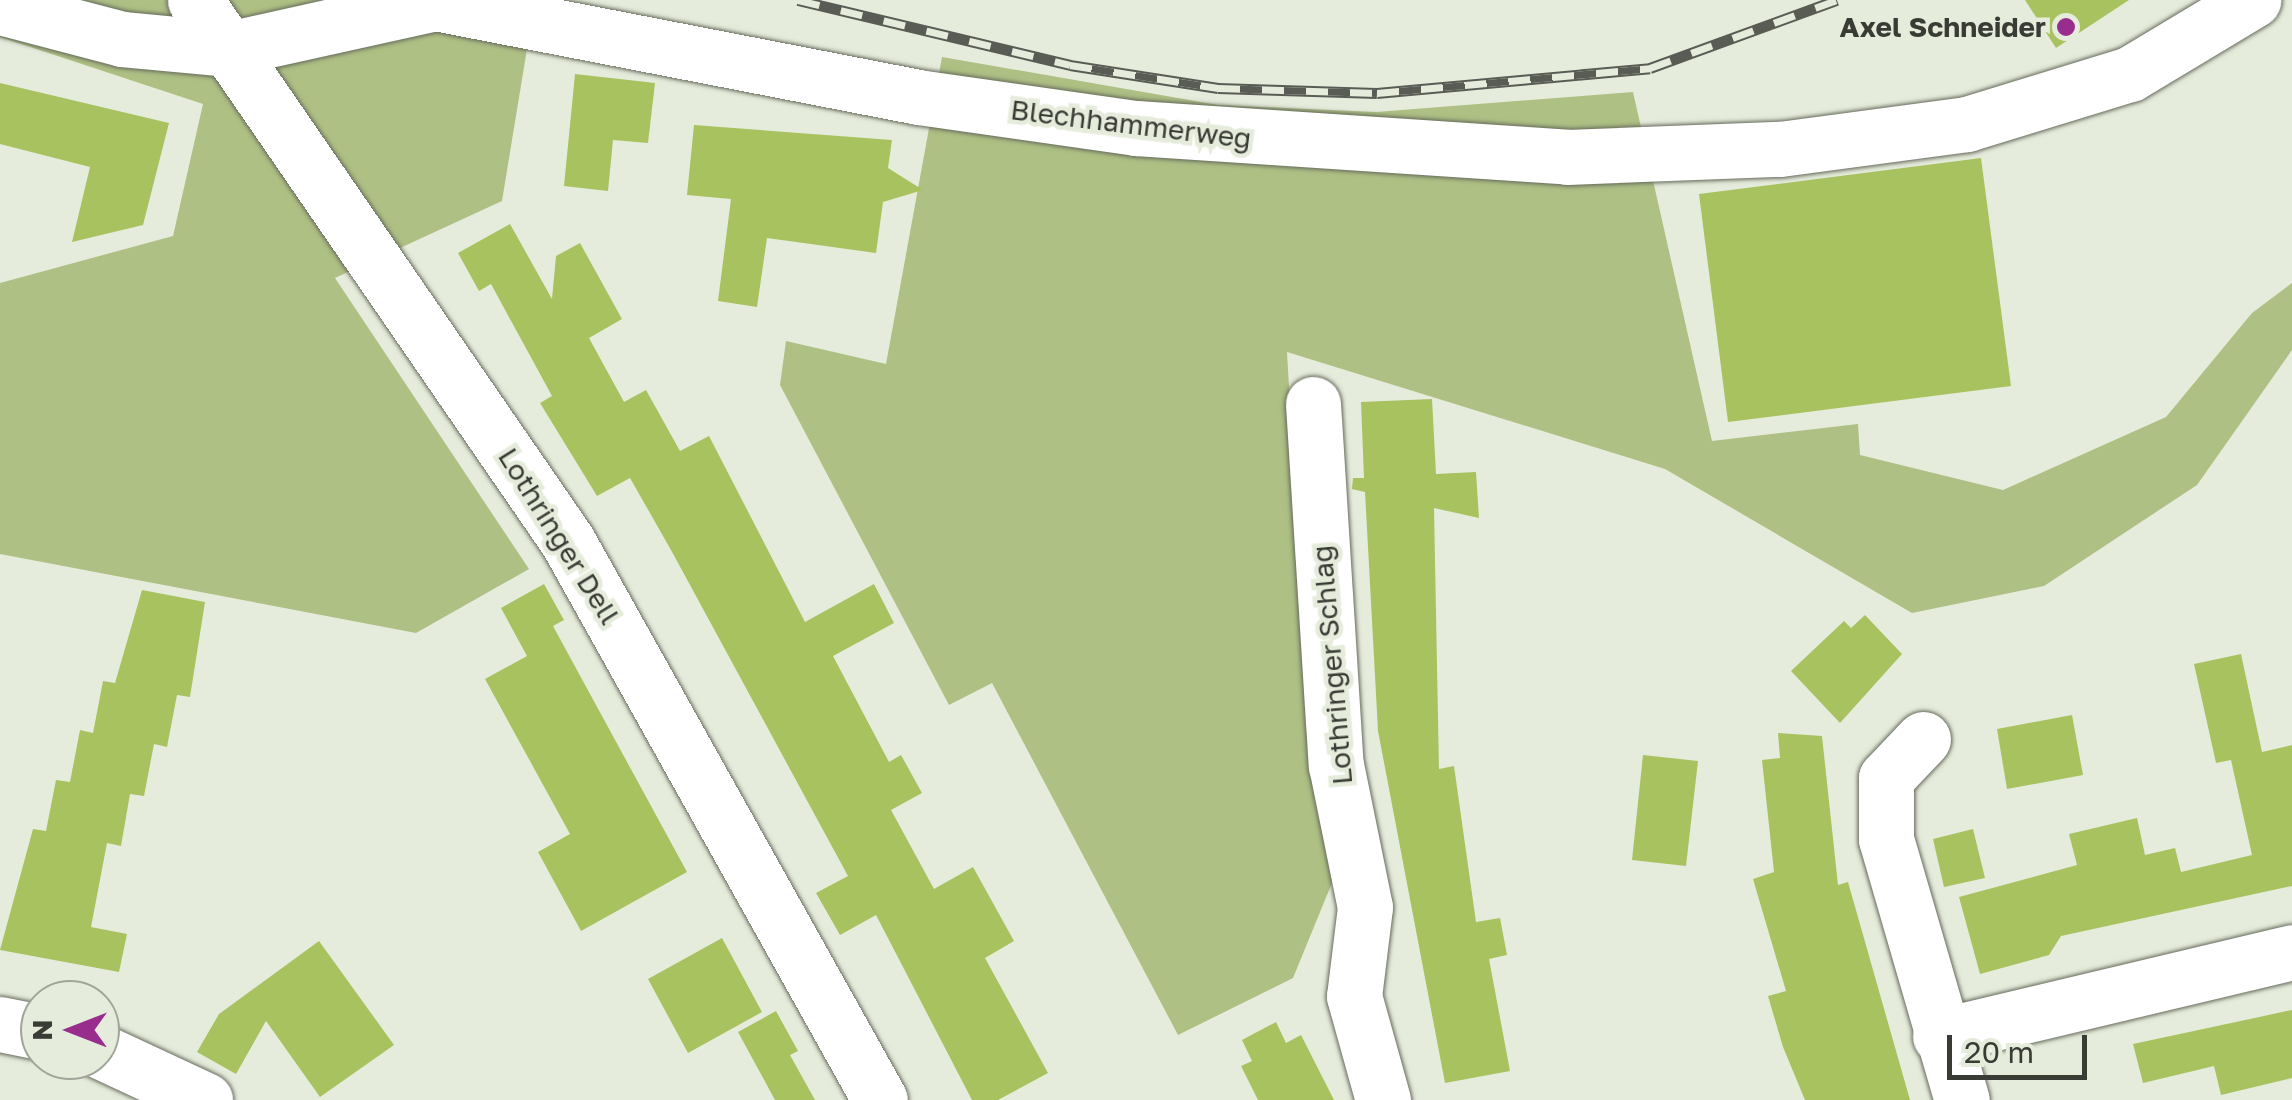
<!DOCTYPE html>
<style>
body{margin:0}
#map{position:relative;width:2292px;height:1100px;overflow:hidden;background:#e6ecdc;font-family:"Golos Text",sans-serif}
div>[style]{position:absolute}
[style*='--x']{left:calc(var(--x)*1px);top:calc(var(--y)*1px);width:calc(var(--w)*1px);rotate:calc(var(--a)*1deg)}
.green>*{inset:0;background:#aec084}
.building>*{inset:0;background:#a8c260}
.roads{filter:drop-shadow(0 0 2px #666b5d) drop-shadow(0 0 2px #666b5d)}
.minor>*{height:55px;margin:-27.5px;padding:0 27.5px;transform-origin:27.5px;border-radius:27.5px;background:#fff}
.rail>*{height:11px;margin-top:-5.5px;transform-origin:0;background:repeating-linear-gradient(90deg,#e6ecdc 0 22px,#595c54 0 44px);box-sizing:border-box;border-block:2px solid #595c54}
.dots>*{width:28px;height:28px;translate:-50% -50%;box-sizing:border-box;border:5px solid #e6ecdc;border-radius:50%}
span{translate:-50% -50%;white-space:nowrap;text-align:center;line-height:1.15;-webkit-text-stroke:9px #e6ecdc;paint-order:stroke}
.poi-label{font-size:28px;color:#393b35;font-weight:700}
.right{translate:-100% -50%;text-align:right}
.street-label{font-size:28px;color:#393b35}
.north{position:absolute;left:20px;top:980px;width:100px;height:100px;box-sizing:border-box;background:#e6ecdc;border:2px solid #a1a599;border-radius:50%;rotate:270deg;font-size:28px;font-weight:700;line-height:40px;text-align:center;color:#393b35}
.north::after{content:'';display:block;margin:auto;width:35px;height:45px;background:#982d8e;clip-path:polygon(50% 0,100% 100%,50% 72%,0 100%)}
.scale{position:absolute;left:1947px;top:1035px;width:140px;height:45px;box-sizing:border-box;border:5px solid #393b35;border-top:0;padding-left:12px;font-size:30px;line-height:35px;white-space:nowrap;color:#393b35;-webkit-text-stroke:8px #e6ecdc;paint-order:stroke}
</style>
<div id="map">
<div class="green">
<div style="clip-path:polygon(0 0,535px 0,502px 201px,335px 278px,529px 569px,416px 633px,0 554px,0 283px,173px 236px,203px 104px,0 37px)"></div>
<div style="clip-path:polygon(942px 57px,1218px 105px,1376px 112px,1633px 92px,1712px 441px,1858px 424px,1860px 455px,2003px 490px,2166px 417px,2252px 313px,2292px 283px,2292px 350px,2197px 485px,2044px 586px,1912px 613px,1665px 469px,1287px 352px,1311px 763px,1334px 878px,1293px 978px,1178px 1035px,992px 683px,949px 705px,780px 385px,786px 341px,886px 364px)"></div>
</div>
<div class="building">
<div style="clip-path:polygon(2025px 0,2129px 0,2056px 48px)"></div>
<div style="clip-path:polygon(575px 74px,655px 83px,648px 143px,613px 140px,608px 191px,564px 186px)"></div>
<div style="clip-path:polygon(0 83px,169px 123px,143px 225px,72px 242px,90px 167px,0 144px)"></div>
<div style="clip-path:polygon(694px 125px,892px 140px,888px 168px,923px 190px,883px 202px,876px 253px,767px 238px,757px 307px,718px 301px,731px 199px,687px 195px)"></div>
<div style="clip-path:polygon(1981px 158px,2011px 386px,1728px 422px,1699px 194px)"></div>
<div style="clip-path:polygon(510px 224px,552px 299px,556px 256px,580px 243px,622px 319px,589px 338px,624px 402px,646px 390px,680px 451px,709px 436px,805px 622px,874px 584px,894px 623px,833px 656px,889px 762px,901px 755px,922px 793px,891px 810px,934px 889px,973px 867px,1014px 941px,985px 958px,1048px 1073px,998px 1100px,972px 1100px,876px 915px,840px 935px,816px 893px,848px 876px,671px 550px,630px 478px,597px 496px,540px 403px,552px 396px,491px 284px,479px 291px,458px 253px)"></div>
<div style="clip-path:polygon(1432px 399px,1436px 474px,1476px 472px,1479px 518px,1434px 508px,1439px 769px,1454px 766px,1476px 922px,1500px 918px,1507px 955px,1489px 959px,1510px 1071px,1445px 1083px,1378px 731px,1365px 492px,1352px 489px,1353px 478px,1364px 478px,1361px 402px)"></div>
<div style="clip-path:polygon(544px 584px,564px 620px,553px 626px,687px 872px,581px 931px,538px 852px,570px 834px,485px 679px,527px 656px,501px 608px)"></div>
<div style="clip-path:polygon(142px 590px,205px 602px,190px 697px,177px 695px,167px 747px,154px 744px,144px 796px,130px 794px,121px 846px,107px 843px,91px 927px,127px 934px,119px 972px,0 950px,33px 829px,46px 831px,56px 780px,70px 782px,80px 730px,93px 733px,103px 681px,115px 683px)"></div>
<div style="clip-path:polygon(1865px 615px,1902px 654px,1840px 723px,1791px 671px,1844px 621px,1851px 628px)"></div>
<div style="clip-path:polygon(2241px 654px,2262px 752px,2292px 745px,2292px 886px,2061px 936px,2049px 955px,1980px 974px,1959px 897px,2077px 865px,2069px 834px,2137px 818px,2145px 855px,2175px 848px,2181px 872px,2252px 855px,2231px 760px,2216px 763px,2194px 664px)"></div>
<div style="clip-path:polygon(2072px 715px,2083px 775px,2007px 789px,1997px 729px)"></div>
<div style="clip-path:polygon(1778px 733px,1822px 736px,1838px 885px,1848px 882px,1910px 1100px,1805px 1100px,1783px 1047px,1768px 996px,1786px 991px,1753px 879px,1774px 872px,1762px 760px,1780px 758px)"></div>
<div style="clip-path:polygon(1643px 755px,1698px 761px,1686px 866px,1632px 860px)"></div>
<div style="clip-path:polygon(1973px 829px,1985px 878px,1944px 887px,1933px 839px)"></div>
<div style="clip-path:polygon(722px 938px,762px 1012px,688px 1053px,648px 979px)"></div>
<div style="clip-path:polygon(319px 941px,394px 1045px,320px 1097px,266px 1021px,236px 1074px,197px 1052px,219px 1014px)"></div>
<div style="clip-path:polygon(2292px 1010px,2292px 1078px,2221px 1095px,2214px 1066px,2143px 1083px,2133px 1044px)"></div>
<div style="clip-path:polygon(776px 1011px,798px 1051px,790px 1055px,815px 1100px,775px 1100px,738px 1032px)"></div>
<div style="clip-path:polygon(1276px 1022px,1286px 1043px,1301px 1035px,1334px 1100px,1258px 1100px,1241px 1066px,1252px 1061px,1242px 1040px)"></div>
</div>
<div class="roads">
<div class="minor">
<div style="--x:195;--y:0;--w:658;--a:55.46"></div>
<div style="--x:568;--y:542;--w:639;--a:60.79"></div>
<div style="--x:0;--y:7;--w:126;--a:14.7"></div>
<div style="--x:122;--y:39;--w:106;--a:5.4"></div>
<div style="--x:228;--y:49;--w:212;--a:-12.5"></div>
<div style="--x:435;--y:3;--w:492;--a:11"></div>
<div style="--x:918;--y:97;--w:220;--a:8.1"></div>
<div style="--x:1136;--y:128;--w:432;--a:3.8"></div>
<div style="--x:1567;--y:157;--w:213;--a:-2.2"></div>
<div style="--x:1780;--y:149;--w:189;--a:-7.6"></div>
<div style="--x:1967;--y:124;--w:170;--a:-17.1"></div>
<div style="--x:2130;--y:74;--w:144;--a:-31"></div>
<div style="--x:1313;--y:404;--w:362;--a:86.4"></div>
<div style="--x:1336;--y:765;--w:145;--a:78.5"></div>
<div style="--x:1365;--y:907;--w:90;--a:97"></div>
<div style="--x:1354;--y:996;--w:108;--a:74.4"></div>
<div style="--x:1923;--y:739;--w:54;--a:133.5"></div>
<div style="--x:1886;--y:778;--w:61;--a:90"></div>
<div style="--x:1886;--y:839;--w:272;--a:73.8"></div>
<div style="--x:0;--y:1024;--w:41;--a:11.3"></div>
<div style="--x:1940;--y:1036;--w:362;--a:-13.4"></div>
<div style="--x:100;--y:1051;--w:116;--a:25"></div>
</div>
</div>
<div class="rail">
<div style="--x:798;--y:0;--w:280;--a:13.4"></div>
<div style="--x:1070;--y:65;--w:150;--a:8.8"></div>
<div style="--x:1218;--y:88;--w:159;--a:1.8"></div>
<div style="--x:1377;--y:93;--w:274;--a:-5.2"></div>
<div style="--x:1650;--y:68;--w:199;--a:-20"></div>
</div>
<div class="dots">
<div style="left:2066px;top:27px;background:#982d8e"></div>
</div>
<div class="poi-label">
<span class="right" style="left:2046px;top:27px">Axel Schneider</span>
</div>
<div class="street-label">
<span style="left:1131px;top:124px;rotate:7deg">Blechhammerweg</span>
<span style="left:559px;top:536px;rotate:58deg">Lothringer Dell</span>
<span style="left:1332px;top:665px;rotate:-95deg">Lothringer Schlag</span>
</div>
<div class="north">N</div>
<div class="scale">20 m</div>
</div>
